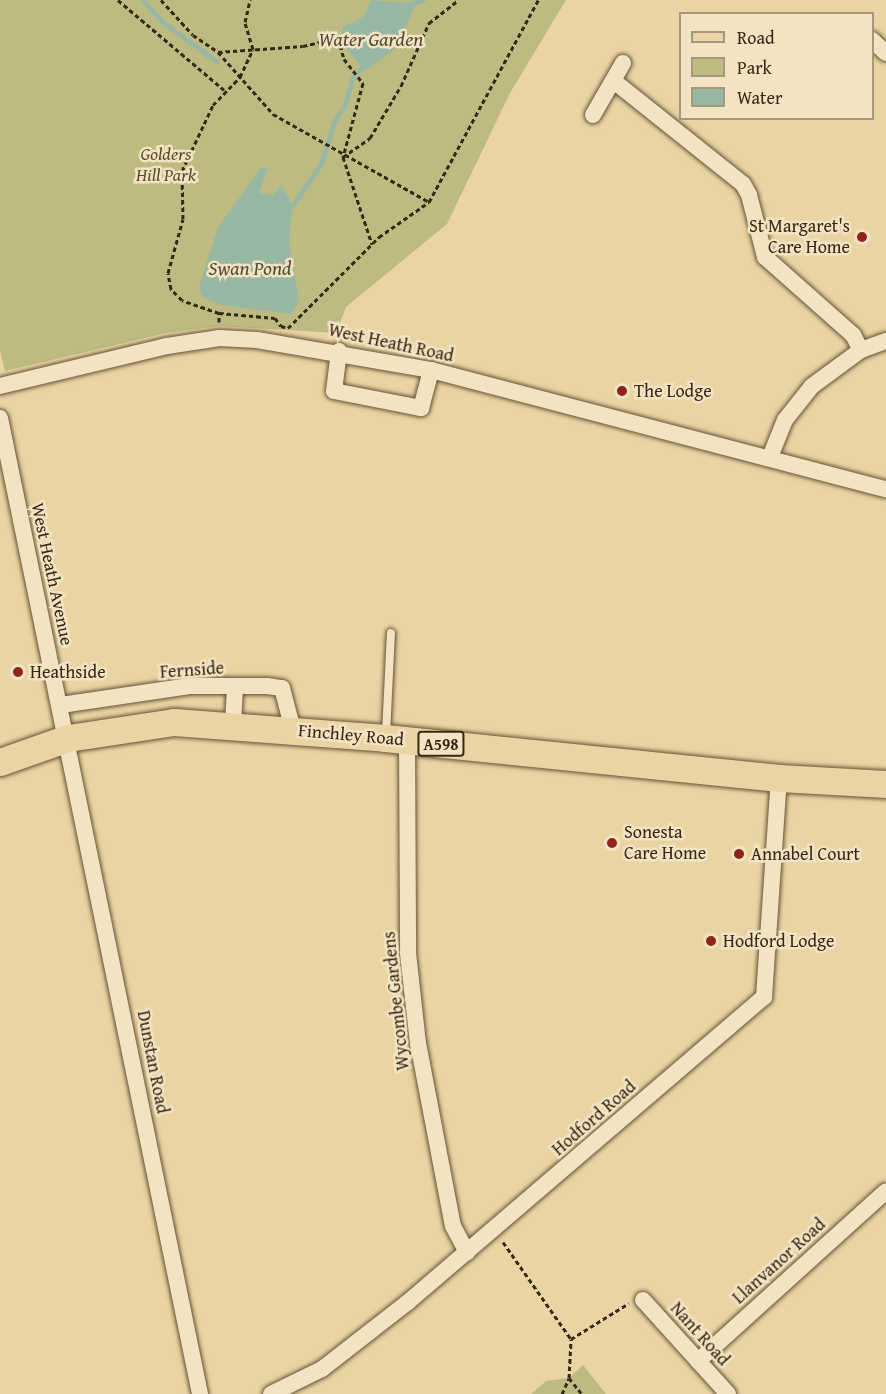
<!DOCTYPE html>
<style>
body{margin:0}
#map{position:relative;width:886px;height:1394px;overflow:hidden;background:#ebd4a3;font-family:"Gentium Book Plus",serif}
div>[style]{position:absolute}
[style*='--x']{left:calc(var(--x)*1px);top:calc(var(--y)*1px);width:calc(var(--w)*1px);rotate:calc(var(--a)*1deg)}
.green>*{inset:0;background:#bdbb81}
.water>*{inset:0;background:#98b8a4}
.stream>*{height:4.5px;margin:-2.25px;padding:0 2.25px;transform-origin:2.25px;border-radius:2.25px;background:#98b8a4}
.path>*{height:3px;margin-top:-1.5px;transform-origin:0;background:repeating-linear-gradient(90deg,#372813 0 4.5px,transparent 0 7.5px)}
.roads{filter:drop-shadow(0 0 2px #645337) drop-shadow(0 0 2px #645337)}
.lane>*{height:8px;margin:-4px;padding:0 4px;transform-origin:4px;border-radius:4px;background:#f2e3c3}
.street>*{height:16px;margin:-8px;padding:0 8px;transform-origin:8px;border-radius:8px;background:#f2e3c3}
.primary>*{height:27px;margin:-13.5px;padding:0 13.5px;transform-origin:13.5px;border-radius:13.5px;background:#ebd4a3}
.dots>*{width:16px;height:16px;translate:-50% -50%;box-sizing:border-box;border:3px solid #f2e3c3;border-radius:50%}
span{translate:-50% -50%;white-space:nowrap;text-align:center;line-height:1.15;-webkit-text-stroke:5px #f2e3c3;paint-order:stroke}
.shield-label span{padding:2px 4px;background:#f2e3c3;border:2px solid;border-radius:4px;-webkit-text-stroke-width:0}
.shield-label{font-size:16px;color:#372813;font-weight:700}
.park-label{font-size:18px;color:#584d2e;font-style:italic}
.poi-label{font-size:18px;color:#372813}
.right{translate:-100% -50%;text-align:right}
.left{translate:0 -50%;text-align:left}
.street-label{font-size:18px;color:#372813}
.water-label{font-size:20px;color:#4f4c37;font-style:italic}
.legend{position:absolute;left:679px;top:12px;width:195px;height:108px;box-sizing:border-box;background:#f2e3c3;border:2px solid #a7987d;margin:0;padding:8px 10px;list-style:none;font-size:18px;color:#372813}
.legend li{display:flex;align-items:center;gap:12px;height:30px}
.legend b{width:30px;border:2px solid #a7987d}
</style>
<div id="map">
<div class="green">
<div style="clip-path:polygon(0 0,566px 0,510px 93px,447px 224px,346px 307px,336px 333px,219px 326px,166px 333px,5px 371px,0 350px)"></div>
<div style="clip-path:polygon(583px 1365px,606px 1394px,531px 1394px,546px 1381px,569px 1378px)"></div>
</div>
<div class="water">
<div style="clip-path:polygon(371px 0,416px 4px,395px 49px,365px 71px,341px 42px,343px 27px,363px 17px)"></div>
<div style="clip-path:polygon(261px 168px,268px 168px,259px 193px,273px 195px,282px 184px,292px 206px,289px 242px,299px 300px,292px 314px,221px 305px,202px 297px,199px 288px,218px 227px)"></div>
</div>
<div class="stream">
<div style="--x:143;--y:0;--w:30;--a:48"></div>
<div style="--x:163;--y:22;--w:66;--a:36.3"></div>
<div style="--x:409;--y:4;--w:14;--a:-17"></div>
<div style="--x:292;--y:206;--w:51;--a:-55.4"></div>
<div style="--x:321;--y:164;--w:44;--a:-72.8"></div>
<div style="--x:334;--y:122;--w:20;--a:-57"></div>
<div style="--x:345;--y:105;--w:27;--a:-75"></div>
<div style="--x:352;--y:79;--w:16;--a:-50"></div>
</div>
<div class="path">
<div style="--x:118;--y:0;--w:139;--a:40.3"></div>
<div style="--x:161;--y:0;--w:47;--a:47.6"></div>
<div style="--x:193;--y:35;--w:30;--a:34"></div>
<div style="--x:218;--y:52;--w:85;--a:-4"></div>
<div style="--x:303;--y:46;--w:36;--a:-13"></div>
<div style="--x:338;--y:38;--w:22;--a:74"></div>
<div style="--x:344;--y:59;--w:31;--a:52"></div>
<div style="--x:363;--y:83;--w:77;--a:105.1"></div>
<div style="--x:343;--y:157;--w:33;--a:-35"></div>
<div style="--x:370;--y:138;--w:61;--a:-59.2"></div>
<div style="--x:401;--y:86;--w:69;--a:-66"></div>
<div style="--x:429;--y:23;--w:37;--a:-38"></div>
<div style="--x:218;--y:52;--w:83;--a:48.4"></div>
<div style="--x:273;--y:114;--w:179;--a:29.4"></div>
<div style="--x:343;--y:157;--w:92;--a:71.6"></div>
<div style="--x:219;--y:313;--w:39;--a:-161"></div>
<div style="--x:182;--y:300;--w:16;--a:-135"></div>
<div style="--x:171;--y:289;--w:16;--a:-101"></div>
<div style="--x:168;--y:273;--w:56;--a:-74.5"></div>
<div style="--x:183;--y:219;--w:48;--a:-91.2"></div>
<div style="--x:182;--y:171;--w:73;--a:-64.8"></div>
<div style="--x:213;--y:105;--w:39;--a:-46"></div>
<div style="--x:240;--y:77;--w:31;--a:-65"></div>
<div style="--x:253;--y:49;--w:28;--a:-107"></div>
<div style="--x:245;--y:22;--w:23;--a:-77"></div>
<div style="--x:219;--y:322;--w:9;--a:-90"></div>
<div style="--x:219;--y:313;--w:56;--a:5.1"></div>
<div style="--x:275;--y:318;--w:10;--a:53"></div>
<div style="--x:281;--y:326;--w:7;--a:16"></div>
<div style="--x:288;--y:328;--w:129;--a:-45"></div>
<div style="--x:379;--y:237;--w:61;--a:-35"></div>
<div style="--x:429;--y:202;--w:230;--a:-61.6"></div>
<div style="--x:503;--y:1242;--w:118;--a:55"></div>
<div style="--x:569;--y:1378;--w:21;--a:51"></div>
<div style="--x:562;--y:1394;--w:17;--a:-66"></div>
<div style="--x:569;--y:1378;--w:39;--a:-87"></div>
<div style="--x:571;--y:1339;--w:68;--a:-31.8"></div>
</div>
<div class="roads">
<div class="lane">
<div style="--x:386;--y:734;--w:101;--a:-87.2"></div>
</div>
<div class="street">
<div style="--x:872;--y:40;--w:19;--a:43"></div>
<div style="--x:615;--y:82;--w:164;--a:38.6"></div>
<div style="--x:743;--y:184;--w:13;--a:61"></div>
<div style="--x:749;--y:195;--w:64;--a:75.5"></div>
<div style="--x:765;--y:257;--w:118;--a:41.6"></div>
<div style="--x:853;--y:335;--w:17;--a:62"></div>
<div style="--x:593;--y:115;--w:60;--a:-60"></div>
<div style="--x:339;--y:351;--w:40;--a:97.1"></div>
<div style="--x:334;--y:391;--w:89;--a:11.1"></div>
<div style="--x:421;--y:408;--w:39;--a:-75"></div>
<div style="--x:0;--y:386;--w:172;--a:-13.5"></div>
<div style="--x:167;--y:346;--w:53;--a:-8.7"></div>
<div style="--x:219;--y:338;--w:38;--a:3"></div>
<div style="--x:257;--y:340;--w:177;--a:9.8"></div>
<div style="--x:431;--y:370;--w:470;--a:14.7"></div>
<div style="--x:0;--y:418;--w:996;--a:78.42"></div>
<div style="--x:770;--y:457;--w:40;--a:-68"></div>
<div style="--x:785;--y:420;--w:43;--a:-51.5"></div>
<div style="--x:812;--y:386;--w:61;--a:-36.3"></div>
<div style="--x:861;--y:350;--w:27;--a:-20"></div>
<div style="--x:61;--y:705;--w:130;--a:-8.4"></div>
<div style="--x:190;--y:686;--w:77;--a:0"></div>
<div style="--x:267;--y:686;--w:15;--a:8"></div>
<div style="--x:282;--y:688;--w:43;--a:75.3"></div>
<div style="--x:233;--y:725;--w:39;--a:-87"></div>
<div style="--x:407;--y:740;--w:213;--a:89.7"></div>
<div style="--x:408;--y:953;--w:91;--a:83.7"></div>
<div style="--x:418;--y:1043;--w:186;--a:79.2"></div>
<div style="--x:453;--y:1226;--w:30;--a:62"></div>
<div style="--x:643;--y:1300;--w:127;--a:47.9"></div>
<div style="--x:698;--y:1361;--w:253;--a:-42.1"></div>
<div style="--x:271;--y:1394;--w:57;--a:-26.1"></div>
<div style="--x:322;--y:1369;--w:109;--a:-37.9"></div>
<div style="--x:408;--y:1302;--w:469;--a:-40.6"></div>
<div style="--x:764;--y:997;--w:220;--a:-86.1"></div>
</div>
<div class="primary">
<div style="--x:0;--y:762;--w:72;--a:-19.4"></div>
<div style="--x:68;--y:738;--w:107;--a:-8.6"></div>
<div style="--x:174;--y:722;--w:212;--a:4.3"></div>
<div style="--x:385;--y:738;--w:396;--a:5.8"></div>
<div style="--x:779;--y:778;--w:107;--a:3.2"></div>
</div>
</div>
<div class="dots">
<div style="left:862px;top:237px;background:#8f2418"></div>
<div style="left:622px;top:391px;background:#8f2418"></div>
<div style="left:18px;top:672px;background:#8f2418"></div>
<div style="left:612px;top:843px;background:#8f2418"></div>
<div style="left:739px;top:854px;background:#8f2418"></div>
<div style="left:711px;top:941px;background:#8f2418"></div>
</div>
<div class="shield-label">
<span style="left:441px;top:744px">A598</span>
</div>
<div class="park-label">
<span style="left:166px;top:165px">Golders<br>Hill Park</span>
</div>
<div class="poi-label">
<span class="right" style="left:850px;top:237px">St Margaret's<br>Care Home</span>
<span class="left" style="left:634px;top:391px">The Lodge</span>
<span class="left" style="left:30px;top:672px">Heathside</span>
<span class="left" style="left:624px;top:843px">Sonesta<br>Care Home</span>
<span class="left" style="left:751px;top:854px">Annabel Court</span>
<span class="left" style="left:723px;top:941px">Hodford Lodge</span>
</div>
<div class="street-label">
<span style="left:391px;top:343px;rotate:12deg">West Heath Road</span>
<span style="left:52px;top:574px;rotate:78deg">West Heath Avenue</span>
<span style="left:192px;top:670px;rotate:-4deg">Fernside</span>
<span style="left:351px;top:735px;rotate:5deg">Finchley Road</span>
<span style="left:396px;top:1001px;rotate:-96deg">Wycombe Gardens</span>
<span style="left:153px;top:1062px;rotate:79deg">Dunstan Road</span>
<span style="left:594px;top:1118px;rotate:-41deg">Hodford Road</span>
<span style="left:779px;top:1261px;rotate:-42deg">Llanvanor Road</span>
<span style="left:700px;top:1334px;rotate:48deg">Nant Road</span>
</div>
<div class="water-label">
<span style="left:371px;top:38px">Water Garden</span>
<span style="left:250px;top:267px">Swan Pond</span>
</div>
<ul class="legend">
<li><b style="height:8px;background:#ebd4a3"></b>Road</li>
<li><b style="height:16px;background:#bdbb81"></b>Park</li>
<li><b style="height:16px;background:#98b8a4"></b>Water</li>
</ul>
</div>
